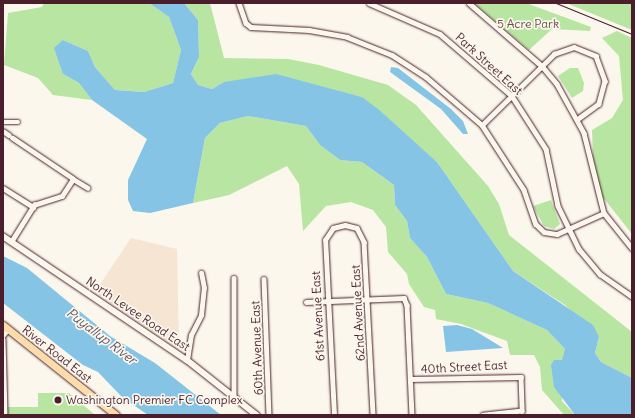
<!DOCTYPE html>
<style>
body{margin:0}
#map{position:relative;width:635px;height:418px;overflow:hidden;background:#fbf7ec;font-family:Delius,sans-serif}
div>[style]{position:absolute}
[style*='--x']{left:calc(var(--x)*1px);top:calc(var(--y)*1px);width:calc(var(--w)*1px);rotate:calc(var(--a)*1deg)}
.built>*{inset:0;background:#f5e5d2}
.green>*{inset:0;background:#b8e5a2}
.water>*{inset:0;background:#86c4e6}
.roads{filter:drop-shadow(0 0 1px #4a1f2b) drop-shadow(0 0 1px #4a1f2b)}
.minor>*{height:4.5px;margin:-2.25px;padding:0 2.25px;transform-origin:2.25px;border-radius:2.25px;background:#fbf7ec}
.tertiary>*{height:5.5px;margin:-2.75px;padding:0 2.75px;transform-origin:2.75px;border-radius:2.75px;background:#fbf7ec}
.primary>*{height:7px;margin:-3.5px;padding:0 3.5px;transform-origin:3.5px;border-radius:3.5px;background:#fddcac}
.rail>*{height:1px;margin:-0.5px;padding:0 0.5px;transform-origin:0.5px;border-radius:0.5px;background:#4a1f2b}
.dots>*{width:11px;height:11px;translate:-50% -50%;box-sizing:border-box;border:2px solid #fbf7ec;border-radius:50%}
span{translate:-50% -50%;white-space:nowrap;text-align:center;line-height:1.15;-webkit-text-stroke:3.5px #fbf7ec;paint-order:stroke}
.park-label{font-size:12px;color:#665049}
.street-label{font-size:12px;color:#4a1f2b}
.poi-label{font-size:12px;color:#4a1f2b}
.left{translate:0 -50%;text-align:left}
.water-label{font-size:13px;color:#5c5163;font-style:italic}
.frame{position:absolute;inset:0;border:4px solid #4a1f2b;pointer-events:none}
</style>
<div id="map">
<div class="built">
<div style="clip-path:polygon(131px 238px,177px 249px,179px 350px,95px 292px)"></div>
</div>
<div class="green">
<div style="clip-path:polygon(44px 3px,149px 3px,169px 17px,181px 50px,173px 83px,144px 92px,115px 90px,95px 67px,88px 51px,63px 40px,63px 74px,79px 83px,92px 100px,53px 95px,38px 78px,4px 65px,8px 13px,42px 7px)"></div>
<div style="clip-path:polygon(184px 3px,210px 3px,224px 58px,288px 59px,319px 65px,388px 85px,416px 105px,488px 186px,499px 204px,509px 235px,632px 332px,632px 378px,601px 362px,595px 353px,599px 337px,565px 305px,513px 271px,437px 162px,362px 97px,296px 80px,224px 82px,212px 89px,198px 85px,191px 74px,199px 57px,198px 20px)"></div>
<div style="clip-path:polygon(474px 3px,526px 3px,591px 27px,590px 31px,552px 29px,529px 50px)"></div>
<div style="clip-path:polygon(566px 3px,632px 3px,632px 30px)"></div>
<div style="clip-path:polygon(617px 31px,632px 38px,632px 234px,594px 186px,592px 130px,612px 118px,623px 100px,619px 56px,602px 38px)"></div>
<div style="clip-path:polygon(570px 68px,578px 68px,584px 83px,583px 91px,572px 98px,558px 76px)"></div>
<div style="clip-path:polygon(248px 116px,306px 126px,320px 145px,340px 160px,362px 162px,394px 185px,395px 205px,407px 221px,410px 238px,427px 257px,446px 294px,488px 303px,547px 330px,565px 349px,562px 401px,575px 415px,564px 415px,542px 390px,540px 367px,534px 355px,510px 355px,507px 341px,461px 324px,436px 319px,435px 310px,424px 307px,409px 284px,407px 274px,388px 252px,386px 227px,373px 210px,351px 202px,326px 206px,303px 231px,299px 184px,287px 166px,229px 195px,193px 203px,205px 138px,220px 123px)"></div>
<div style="clip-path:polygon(551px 200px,560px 224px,554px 229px,544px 226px,533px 206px)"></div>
<div style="clip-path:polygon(38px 393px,69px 393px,95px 415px,3px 415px,3px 407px,38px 407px)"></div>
</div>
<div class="water">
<div style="clip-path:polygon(149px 3px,184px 3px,198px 20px,199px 57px,191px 74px,198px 85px,212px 89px,224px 82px,276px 74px,362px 97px,378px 109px,437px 162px,513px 271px,593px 325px,599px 337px,595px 353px,601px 362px,632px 378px,632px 415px,575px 415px,554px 387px,551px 365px,554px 360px,562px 360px,565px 349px,547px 330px,488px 303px,446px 294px,427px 257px,410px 238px,407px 221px,395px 205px,394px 185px,362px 162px,340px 160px,320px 145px,306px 126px,248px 116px,220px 123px,205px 138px,193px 203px,150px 213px,133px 211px,128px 200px,128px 180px,147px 139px,92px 100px,79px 83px,63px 74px,54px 48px,63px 40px,88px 51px,95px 67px,115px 90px,144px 92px,173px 83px,181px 50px,169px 17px)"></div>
<div style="clip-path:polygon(391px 67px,398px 68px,451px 109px,463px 121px,468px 134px,463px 134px,441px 109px,390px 72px)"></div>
<div style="clip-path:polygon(3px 256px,27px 268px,110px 336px,155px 363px,221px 415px,148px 415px,122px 397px,98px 372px,83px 365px,3px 303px)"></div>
<div style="clip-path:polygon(457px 325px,472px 329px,503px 348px,446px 352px,443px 326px)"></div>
</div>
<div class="roads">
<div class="minor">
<div style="--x:239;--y:3;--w:21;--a:71"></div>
<div style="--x:246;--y:23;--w:6;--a:39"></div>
<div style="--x:251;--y:27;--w:58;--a:3"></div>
<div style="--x:309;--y:30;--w:39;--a:10"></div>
<div style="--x:347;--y:37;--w:48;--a:21.8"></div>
<div style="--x:392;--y:55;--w:40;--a:32.9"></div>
<div style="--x:426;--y:77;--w:74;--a:40.6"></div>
<div style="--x:482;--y:125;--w:77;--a:57.1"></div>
<div style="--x:524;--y:190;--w:36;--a:71"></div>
<div style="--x:536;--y:224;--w:11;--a:45"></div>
<div style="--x:544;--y:232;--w:13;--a:9"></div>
<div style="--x:557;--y:234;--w:51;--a:-24.1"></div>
<div style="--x:369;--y:3;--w:77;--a:23.6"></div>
<div style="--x:440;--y:34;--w:95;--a:40.7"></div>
<div style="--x:512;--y:96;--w:63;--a:57.3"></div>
<div style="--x:546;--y:149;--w:58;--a:78.1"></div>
<div style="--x:558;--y:206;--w:48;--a:64"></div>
<div style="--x:579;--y:249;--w:33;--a:50"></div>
<div style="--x:600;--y:274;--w:39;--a:35"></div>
<div style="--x:469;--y:3;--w:96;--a:40.8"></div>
<div style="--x:542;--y:66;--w:23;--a:50"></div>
<div style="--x:557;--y:84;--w:56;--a:61.1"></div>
<div style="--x:584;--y:133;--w:82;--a:76"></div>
<div style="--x:604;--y:213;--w:45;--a:51.3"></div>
<div style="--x:3;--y:122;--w:15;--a:0"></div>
<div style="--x:482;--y:125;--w:101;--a:-44.6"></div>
<div style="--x:554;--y:54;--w:21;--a:-19"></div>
<div style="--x:574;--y:47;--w:24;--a:22"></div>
<div style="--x:596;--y:56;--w:27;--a:70"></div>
<div style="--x:605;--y:81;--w:24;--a:105"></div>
<div style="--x:599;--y:104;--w:26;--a:144"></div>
<div style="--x:3;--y:131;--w:7;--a:34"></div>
<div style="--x:73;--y:179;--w:17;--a:31"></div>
<div style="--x:3;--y:188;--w:36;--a:32"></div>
<div style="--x:11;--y:242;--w:44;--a:-58.1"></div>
<div style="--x:34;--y:205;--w:29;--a:-18"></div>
<div style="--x:62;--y:196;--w:20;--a:-57"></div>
<div style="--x:73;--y:179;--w:73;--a:-146.1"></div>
<div style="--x:234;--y:278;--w:118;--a:90"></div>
<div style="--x:264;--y:279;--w:136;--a:87.9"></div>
<div style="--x:306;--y:302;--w:98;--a:-2.3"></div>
<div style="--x:404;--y:298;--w:8;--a:67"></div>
<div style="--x:407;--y:305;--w:110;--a:87.4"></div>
<div style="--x:3;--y:335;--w:8;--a:-50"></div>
<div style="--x:3;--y:339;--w:76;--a:88.5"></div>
<div style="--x:187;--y:360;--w:25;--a:-81"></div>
<div style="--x:191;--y:335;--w:22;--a:-63"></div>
<div style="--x:201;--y:315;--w:27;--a:-84"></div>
<div style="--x:204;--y:288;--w:15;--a:-101"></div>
<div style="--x:411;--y:379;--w:110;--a:-1"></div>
<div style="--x:521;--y:377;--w:34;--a:88"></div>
<div style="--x:522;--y:411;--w:39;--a:174"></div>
<div style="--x:334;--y:415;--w:175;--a:-92.9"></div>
<div style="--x:325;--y:240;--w:14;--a:-56"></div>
<div style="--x:333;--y:228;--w:12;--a:-14"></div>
<div style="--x:345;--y:225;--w:12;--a:14"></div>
<div style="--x:357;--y:228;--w:16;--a:63"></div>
<div style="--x:364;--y:242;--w:173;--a:87"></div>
</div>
<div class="tertiary">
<div style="--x:3;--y:236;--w:222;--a:34"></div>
<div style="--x:187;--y:360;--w:89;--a:38.2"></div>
</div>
<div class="primary">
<div style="--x:3;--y:325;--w:144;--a:38.5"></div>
</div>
</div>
<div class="rail">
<div style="--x:556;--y:3;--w:82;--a:22.2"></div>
</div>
<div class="dots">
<div style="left:58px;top:400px;background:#4a1f2b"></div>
</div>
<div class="park-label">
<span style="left:528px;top:24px">5 Acre Park</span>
</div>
<div class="street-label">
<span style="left:489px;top:64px;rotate:42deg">Park Street East</span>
<span style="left:358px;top:313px;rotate:-93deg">62nd Avenue East</span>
<span style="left:138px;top:314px;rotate:34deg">North Levee Road East</span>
<span style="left:318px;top:316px;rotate:-93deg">61st Avenue East</span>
<span style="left:257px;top:348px;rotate:-92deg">60th Avenue East</span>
<span style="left:57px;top:354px;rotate:38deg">River Road East</span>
<span style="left:464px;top:367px;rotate:-3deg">40th Street East</span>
</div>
<div class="poi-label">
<span class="left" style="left:66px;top:400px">Washington Premier FC Complex</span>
</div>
<div class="water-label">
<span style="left:101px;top:337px;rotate:37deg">Puyallup River</span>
</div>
<div class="frame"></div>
</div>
